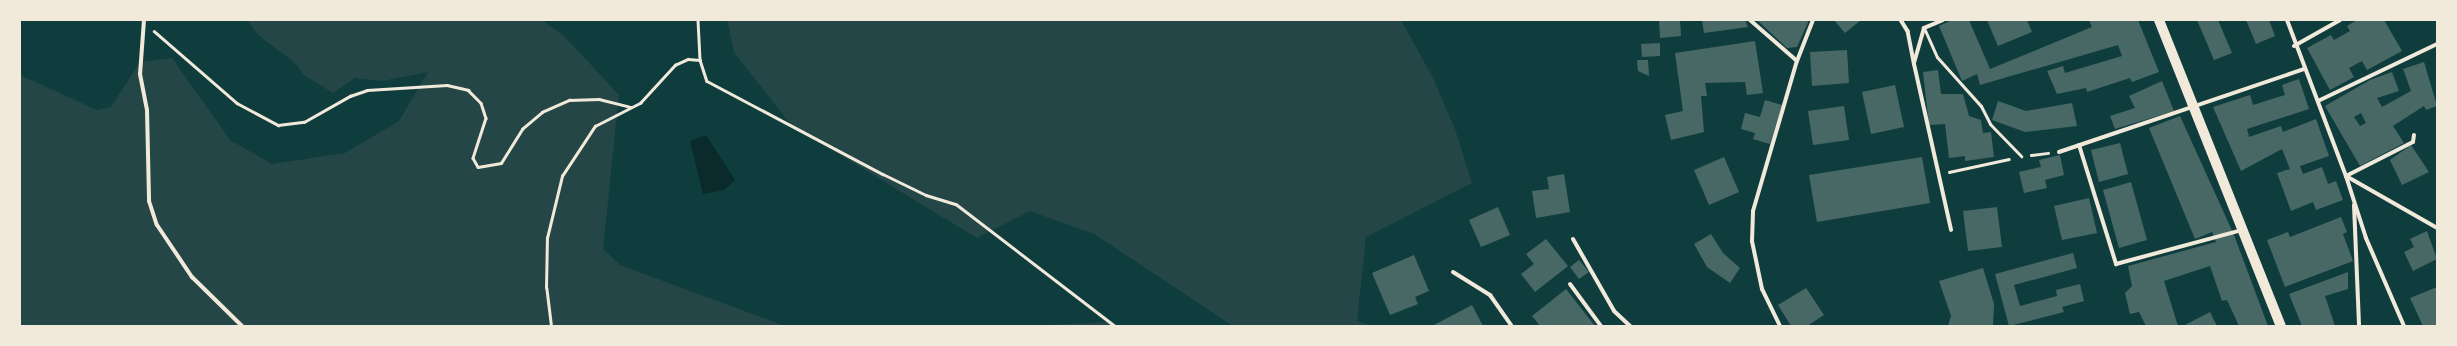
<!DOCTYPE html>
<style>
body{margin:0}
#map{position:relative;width:2457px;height:346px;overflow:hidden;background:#0f3d3e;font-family:Lato,sans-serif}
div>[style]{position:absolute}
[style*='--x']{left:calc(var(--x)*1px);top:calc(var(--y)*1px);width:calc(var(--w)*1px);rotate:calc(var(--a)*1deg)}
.green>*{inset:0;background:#244646}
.water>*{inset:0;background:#0a2a2b}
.building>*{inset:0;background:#486865}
.path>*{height:2.5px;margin:-1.25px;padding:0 1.25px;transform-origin:1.25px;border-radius:1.25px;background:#f1e9da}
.service>*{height:3px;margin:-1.5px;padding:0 1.5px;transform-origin:1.5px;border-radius:1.5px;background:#f1e9da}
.pedestrian>*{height:3.5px;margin:-1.75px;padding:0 1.75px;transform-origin:1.75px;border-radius:1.75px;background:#f1e9da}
.minor>*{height:4px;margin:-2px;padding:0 2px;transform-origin:2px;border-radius:2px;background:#f1e9da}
.primary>*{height:10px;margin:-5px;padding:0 5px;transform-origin:5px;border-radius:5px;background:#f1e9da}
span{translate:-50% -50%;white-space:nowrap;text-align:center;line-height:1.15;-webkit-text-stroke:4px #f1e9da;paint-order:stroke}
.frame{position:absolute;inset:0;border:21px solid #f1e9da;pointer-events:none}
</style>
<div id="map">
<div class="green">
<div style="clip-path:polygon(247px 20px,542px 20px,564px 36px,619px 95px,603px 249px,620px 265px,785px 326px,20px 326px,20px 75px,97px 110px,111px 107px,140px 62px,172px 58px,230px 140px,272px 164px,345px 153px,399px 121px,428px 72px,382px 81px,355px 78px,333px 93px,304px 75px,294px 62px,258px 35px)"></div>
<div style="clip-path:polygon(727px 20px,1401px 20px,1433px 78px,1455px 129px,1472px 183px,1366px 237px,1357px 321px,1374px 326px,1233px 326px,1094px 234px,1030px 211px,977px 238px,791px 125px,734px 52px)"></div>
<div style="clip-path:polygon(1109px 322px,1116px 326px,1026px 326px)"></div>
</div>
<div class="water">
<div style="clip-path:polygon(706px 135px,735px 180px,724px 190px,703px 194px,690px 141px)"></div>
</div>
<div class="building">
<div style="clip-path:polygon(1659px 20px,1680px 20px,1681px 36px,1660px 38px)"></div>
<div style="clip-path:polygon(1702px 20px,1745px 20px,1748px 27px,1704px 33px)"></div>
<div style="clip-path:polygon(1757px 20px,1809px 20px,1797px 47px,1787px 48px)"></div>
<div style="clip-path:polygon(1834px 20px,1861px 20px,1845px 33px)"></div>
<div style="clip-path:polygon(1952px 20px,1969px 20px,1990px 69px,2092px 27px,2089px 20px,2138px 20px,2159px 72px,2132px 82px,2130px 78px,2087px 92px,2086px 88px,2057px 94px,2047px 71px,2063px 66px,2065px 73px,2122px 56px,2118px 45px,1980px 85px,1977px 74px,1962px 81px,1939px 26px)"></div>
<div style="clip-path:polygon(1987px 20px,2027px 20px,2032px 32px,1998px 46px)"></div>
<div style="clip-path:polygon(2197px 20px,2218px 20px,2232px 53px,2214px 60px)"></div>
<div style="clip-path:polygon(2246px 20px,2269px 20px,2275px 36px,2256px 44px)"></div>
<div style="clip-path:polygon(2357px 20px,2384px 20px,2402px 51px,2367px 70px,2362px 61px,2349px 68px,2354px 77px,2330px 90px,2307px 48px,2331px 35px,2334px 40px,2350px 31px,2347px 26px)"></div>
<div style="clip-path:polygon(1755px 41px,1763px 93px,1747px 95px,1745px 82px,1705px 83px,1707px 96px,1701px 96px,1704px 132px,1671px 140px,1665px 115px,1683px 111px,1675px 53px)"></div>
<div style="clip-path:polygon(1660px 43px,1660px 56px,1642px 57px,1641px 44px)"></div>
<div style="clip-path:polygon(1847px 50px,1849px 83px,1812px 86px,1810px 52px)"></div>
<div style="clip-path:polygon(1637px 60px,1648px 60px,1649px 76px,1638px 71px)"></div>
<div style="clip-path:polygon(evenodd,2424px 62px,2437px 106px,2426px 110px,2424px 106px,2393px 126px,2404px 143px,2360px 166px,2325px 106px,2370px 80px,2392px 72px,2399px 91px,2377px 98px,2382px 107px,2411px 91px,2403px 69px,2424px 62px,2361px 113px,2366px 123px,2360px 126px,2354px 117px,2361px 113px)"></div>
<div style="clip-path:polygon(1938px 70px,1941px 94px,1963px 94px,1969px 116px,1981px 120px,1983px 133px,1991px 132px,1994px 157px,1965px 161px,1965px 156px,1949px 158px,1945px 124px,1929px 125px,1923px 72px)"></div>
<div style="clip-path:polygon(2299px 79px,2309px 109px,2247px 129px,2249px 137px,2281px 126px,2283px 132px,2316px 119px,2329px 156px,2300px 166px,2303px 174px,2322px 167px,2328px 184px,2336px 181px,2343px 200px,2316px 210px,2313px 202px,2291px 211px,2277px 173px,2290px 169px,2282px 149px,2241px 171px,2213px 107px,2250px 95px,2253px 105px,2272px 99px,2285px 95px,2282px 85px)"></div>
<div style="clip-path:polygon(2162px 81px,2174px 111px,2115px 129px,2110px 116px,2135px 108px,2129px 96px)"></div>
<div style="clip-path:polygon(1895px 85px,1904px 127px,1871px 134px,1862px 92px)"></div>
<div style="clip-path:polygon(1765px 100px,1782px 105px,1770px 144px,1753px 139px,1755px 133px,1741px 129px,1745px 113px,1760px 117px)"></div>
<div style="clip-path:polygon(1998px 101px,2026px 111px,2072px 103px,2077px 126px,2025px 132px,1992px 120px)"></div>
<div style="clip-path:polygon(1844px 106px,1849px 140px,1813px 145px,1808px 111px)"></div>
<div style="clip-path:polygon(2180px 116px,2234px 235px,2268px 326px,2239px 326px,2227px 300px,2222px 301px,2210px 266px,2164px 281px,2178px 326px,2146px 326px,2139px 312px,2130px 314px,2125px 293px,2132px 286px,2128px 266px,2216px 242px,2212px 232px,2195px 239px,2149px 128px)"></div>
<div style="clip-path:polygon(2120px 143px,2128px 174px,2099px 182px,2091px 150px)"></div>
<div style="clip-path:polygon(2411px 145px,2429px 172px,2402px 185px,2390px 160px)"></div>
<div style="clip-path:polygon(2060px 155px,2064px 175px,2045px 180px,2047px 188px,2024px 193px,2019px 172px,2041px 167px,2039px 160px)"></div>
<div style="clip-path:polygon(1724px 157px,1739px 192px,1709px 205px,1694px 170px)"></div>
<div style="clip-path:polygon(1922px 157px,1930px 203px,1817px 222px,1809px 175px)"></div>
<div style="clip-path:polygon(1564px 174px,1570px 212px,1536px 218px,1532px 191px,1549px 189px,1547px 177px)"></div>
<div style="clip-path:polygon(2131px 182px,2147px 240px,2119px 248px,2103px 190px)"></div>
<div style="clip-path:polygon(2089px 198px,2097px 233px,2062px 240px,2054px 206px)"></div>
<div style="clip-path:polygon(1498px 207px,1510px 235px,1481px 247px,1469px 220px)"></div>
<div style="clip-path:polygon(1997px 207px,2002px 247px,1968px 251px,1963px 211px)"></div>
<div style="clip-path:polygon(2341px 217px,2347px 232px,2343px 234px,2353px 261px,2285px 287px,2267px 240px,2288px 232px,2290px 237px)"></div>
<div style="clip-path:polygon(2427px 231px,2437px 259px,2413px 271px,2404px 252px,2414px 247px,2410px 239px)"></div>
<div style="clip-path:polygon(1711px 234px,1723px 253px,1740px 268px,1730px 283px,1707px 267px,1694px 244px)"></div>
<div style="clip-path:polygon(1546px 239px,1568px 266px,1535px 292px,1521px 274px,1534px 264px,1526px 254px)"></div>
<div style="clip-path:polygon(2073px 253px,2077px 268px,2014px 285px,2020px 306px,2057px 296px,2056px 290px,2080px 284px,2084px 301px,2062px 307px,2064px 312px,2009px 326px,1995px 274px)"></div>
<div style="clip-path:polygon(1414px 255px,1429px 291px,1415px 297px,1418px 304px,1390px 315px,1372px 273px)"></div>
<div style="clip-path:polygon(1579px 260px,1589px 272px,1579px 279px,1570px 267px)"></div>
<div style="clip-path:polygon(1983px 268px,1994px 304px,1993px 326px,1948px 326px,1951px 316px,1939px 281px)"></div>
<div style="clip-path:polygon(2348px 272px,2348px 289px,2325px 296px,2335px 326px,2302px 326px,2289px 294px)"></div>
<div style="clip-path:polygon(2437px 287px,2437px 326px,2423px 326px,2410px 298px)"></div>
<div style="clip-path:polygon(1806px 288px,1824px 315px,1807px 326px,1791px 326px,1778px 305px)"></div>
<div style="clip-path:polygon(1566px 289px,1595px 326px,1540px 326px,1532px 316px)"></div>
<div style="clip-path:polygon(1472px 305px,1483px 326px,1435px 326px,1434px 325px)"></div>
<div style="clip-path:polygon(2210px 312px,2217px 326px,2183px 326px)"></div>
</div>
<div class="path">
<div style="--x:698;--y:20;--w:40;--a:87.1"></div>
<div style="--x:700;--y:60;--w:22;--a:72"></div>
<div style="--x:707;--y:81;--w:199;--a:27.9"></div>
<div style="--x:883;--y:174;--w:48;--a:26"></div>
<div style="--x:926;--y:195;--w:31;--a:17"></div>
<div style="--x:956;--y:204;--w:200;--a:37.5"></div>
<div style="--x:154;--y:31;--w:110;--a:40.9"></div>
<div style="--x:237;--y:103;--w:47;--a:28.2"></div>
<div style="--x:278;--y:125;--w:26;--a:-7"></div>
<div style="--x:304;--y:122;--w:53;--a:-29.5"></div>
<div style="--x:350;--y:96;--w:18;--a:-19"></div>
<div style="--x:367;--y:90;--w:80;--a:-3.6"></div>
<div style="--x:447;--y:85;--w:22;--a:13"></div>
<div style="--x:468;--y:90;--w:18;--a:45"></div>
<div style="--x:481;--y:103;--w:16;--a:72"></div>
<div style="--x:486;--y:118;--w:42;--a:108"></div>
<div style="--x:473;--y:158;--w:10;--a:61"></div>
<div style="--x:478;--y:167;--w:23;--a:-10"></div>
<div style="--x:501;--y:163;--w:40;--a:-58"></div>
<div style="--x:522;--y:129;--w:26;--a:-40"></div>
<div style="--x:542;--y:112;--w:30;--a:-24"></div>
<div style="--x:569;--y:100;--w:30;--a:-2"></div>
<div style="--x:599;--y:99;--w:33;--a:14"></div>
<div style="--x:2031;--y:155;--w:17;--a:-7"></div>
<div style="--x:1949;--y:172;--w:61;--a:-12.2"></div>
<div style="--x:551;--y:326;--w:38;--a:-97"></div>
<div style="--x:546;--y:288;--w:50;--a:-88.9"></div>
<div style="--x:547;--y:238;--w:64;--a:-76.4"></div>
<div style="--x:562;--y:176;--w:60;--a:-56.6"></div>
<div style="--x:595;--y:126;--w:51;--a:-27.1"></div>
<div style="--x:640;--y:103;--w:52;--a:-47.4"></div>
<div style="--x:675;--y:65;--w:14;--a:-25"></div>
<div style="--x:688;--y:59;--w:12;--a:5"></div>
</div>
<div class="service">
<div style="--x:1924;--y:28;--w:32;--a:66"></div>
<div style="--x:1937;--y:57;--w:66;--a:48.1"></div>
<div style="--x:1981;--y:106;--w:20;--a:63"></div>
<div style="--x:1990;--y:124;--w:45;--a:45.9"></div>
</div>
<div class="pedestrian">
<div style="--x:1901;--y:20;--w:13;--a:58"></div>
<div style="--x:1908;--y:31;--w:33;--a:79"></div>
</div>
<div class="minor">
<div style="--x:144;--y:20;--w:54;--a:94.2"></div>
<div style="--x:140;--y:74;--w:37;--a:79"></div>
<div style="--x:147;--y:110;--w:91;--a:88.7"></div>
<div style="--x:149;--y:201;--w:25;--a:72"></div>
<div style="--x:157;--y:225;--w:63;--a:56.1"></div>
<div style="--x:192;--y:277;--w:70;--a:44.4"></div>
<div style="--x:1750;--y:20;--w:62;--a:41.1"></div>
<div style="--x:1943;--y:20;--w:21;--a:157"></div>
<div style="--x:1924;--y:28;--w:37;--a:106"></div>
<div style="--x:1914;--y:64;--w:170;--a:77.4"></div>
<div style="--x:2287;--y:20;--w:167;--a:69.3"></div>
<div style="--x:2346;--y:176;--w:105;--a:29.7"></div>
<div style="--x:2294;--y:46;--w:53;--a:-29.5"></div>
<div style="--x:2318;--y:101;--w:132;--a:-25.6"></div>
<div style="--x:2079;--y:145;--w:125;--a:72.7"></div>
<div style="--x:2116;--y:264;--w:131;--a:-15.1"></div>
<div style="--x:2059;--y:152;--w:259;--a:-18.7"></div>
<div style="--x:2354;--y:205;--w:121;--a:87.6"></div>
<div style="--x:1573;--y:239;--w:83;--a:60.3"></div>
<div style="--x:1614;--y:311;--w:22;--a:43"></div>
<div style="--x:1453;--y:272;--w:44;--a:31.9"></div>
<div style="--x:1490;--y:295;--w:38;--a:55"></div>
<div style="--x:1570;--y:284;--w:52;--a:53.6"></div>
<div style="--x:1780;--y:326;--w:41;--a:-115.9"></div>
<div style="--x:1762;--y:289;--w:49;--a:-101.8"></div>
<div style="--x:1752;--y:241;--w:30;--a:-88"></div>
<div style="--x:1753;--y:211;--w:156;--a:-73.7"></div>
<div style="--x:1797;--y:61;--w:44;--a:-68.7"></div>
<div style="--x:2404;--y:326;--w:96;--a:-113.4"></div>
<div style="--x:2366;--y:238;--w:65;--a:-107.9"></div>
<div style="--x:2346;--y:176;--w:75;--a:-26.9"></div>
<div style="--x:2413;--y:142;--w:7;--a:-82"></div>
</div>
<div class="primary">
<div style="--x:2159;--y:20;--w:329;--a:68.3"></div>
</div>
<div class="frame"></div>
</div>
